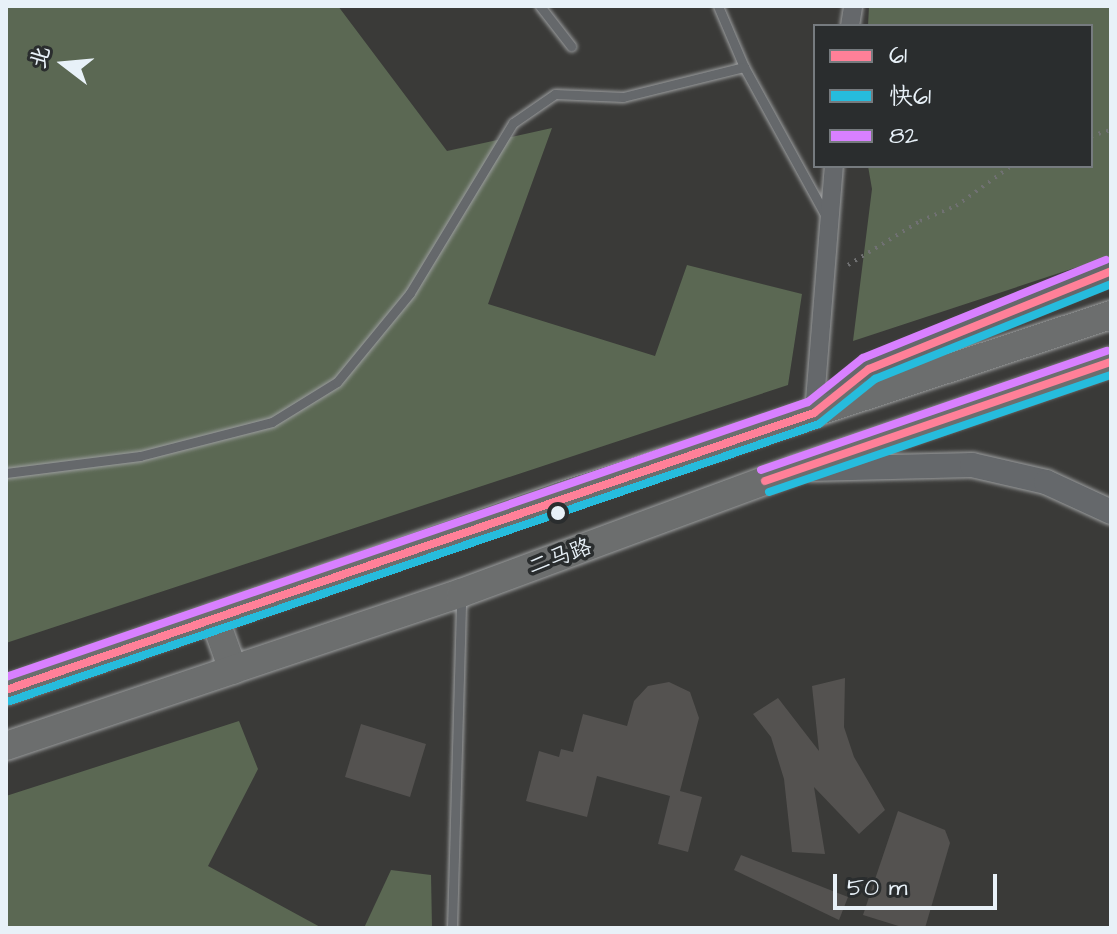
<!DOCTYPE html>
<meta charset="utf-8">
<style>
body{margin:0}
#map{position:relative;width:1117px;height:934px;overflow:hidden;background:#3a3a38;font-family:"Architects Daughter","LXGW WenKai TC",sans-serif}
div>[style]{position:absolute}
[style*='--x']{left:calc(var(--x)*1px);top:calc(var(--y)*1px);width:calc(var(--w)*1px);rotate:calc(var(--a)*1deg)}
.green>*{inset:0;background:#5b6853}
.building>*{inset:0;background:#545250}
.path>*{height:4px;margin-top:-2px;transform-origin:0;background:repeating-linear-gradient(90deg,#707172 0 2px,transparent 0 8px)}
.roads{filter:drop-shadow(0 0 2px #9c9e9f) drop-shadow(0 0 2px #9c9e9f)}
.service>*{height:9px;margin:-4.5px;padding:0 4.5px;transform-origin:4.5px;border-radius:4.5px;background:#65686b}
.minor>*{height:18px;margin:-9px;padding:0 9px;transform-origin:9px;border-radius:9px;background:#65686b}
.secondary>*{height:24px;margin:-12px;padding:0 12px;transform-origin:12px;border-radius:12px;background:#65686b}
.primary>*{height:28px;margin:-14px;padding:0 14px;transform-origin:14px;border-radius:14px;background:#6c6e6e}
.bus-1>*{height:8px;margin:-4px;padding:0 4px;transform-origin:4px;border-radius:4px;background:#ff8098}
.bus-2>*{height:8px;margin:-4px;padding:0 4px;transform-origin:4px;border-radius:4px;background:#26bcdd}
.bus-3>*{height:8px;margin:-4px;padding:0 4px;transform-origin:4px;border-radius:4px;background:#d880ff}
.dots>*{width:22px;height:22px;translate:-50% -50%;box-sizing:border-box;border:4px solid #2a2d2e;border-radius:50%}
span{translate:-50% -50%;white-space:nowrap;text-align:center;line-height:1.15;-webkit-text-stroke:7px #2a2d2e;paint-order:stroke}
.street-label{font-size:22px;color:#e8f1f8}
.frame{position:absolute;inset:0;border:8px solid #e8f1f8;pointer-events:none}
.legend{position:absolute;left:813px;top:24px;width:280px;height:144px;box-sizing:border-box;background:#2a2d2e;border:2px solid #767b7f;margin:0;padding:10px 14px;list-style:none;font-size:24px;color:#e8f1f8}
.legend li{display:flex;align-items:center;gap:16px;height:40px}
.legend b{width:40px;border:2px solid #767b7f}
.north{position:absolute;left:24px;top:24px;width:80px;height:80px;-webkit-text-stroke:6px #2a2d2e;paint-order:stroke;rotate:286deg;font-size:22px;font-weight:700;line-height:32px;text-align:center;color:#e8f1f8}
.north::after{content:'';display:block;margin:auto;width:28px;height:36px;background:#e8f1f8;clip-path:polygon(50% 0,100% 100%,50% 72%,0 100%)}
.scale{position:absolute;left:833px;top:874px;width:164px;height:36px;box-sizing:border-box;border:4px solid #e8f1f8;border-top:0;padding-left:10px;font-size:24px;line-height:28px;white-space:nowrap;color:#e8f1f8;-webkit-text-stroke:6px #2a2d2e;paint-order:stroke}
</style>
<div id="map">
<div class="green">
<div style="clip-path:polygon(6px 6px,338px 6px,447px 151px,552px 128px,488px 304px,655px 356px,687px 265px,802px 294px,788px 385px,6px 643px)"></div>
<div style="clip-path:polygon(869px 6px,1111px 6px,1111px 256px,853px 341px,872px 189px,868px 166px,1091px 166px,1091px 26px,868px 26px)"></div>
<div style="clip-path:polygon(239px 721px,258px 769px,208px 866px,322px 928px,6px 928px,6px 796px)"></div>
<div style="clip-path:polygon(391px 870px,431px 875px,432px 928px,364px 928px)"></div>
</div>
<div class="building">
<div style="clip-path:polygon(845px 678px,844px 727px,854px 757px,885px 810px,859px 834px,814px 787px,825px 854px,792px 852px,784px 779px,771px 737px,753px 714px,778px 698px,819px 751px,812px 686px)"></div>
<div style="clip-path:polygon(669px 682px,690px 692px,699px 718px,680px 791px,702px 797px,688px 852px,658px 844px,670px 796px,597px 776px,587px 817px,526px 801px,539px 751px,559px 757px,561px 749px,573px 752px,583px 714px,627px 726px,634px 701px,648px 686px)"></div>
<div style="clip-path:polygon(361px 724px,426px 744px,410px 797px,345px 777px)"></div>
<div style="clip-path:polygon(898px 811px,945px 830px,950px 843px,925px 928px,905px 928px,863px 915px)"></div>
<div style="clip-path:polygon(741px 855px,848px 897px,839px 920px,734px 870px)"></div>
</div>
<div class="path">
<div style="--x:1091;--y:136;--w:21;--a:-17"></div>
<div style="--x:848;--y:265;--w:84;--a:-31.4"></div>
<div style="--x:920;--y:221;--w:39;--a:-23"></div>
<div style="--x:956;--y:206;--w:68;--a:-36"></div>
</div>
<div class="roads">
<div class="service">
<div style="--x:540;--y:6;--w:51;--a:52.2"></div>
<div style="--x:718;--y:6;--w:66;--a:66.9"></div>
<div style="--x:744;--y:67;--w:170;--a:61.2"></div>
<div style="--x:6;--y:473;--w:135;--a:-7.2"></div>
<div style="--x:140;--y:456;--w:136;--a:-14.4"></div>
<div style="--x:272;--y:422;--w:76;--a:-31.6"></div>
<div style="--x:337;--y:382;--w:115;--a:-50.6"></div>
<div style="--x:410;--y:293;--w:199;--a:-58.8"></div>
<div style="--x:513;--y:123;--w:51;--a:-34.6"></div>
<div style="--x:555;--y:94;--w:68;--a:2.5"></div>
<div style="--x:623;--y:97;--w:125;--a:-13.9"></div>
<div style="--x:452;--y:928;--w:332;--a:-88.4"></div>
</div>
<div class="minor">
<div style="--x:850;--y:26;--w:20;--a:-81"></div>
<div style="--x:814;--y:413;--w:248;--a:-85.4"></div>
</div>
<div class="secondary">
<div style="--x:822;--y:407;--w:60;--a:-39"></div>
<div style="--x:869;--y:369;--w:261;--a:-22"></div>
<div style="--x:811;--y:469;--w:161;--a:-1.4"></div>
<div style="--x:972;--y:465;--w:76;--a:12.9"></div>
<div style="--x:1046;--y:482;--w:72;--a:24.8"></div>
</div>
<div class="primary">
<div style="--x:214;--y:617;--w:56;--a:70.3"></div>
<div style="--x:6;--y:690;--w:588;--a:-19.27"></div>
<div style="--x:561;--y:496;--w:579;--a:-18.22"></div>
<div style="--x:6;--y:746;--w:480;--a:-18.6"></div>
<div style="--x:461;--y:593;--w:357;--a:-20.3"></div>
<div style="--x:796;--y:469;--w:333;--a:-18.8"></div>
</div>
</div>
<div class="bus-1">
<div style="--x:765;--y:481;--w:366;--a:-19"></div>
<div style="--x:6;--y:690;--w:854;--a:-18.92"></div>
<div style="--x:814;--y:413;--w:70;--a:-38.7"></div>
<div style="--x:869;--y:369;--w:261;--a:-22"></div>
</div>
<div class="bus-2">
<div style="--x:769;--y:492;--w:361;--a:-18.9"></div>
<div style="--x:10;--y:701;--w:855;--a:-18.9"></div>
<div style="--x:819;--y:424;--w:72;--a:-38.8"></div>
<div style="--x:875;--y:379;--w:254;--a:-21.9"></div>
</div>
<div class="bus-3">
<div style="--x:761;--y:470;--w:366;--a:-19"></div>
<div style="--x:6;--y:677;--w:848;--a:-18.93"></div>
<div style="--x:808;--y:402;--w:70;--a:-38.7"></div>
<div style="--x:863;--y:358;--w:262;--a:-22"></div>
</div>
<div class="dots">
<div style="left:558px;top:513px;background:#e8f1f8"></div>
</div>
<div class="street-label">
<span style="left:560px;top:557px;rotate:-20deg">二马路</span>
</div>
<div class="frame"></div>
<ul class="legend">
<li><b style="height:10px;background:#ff8098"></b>61</li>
<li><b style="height:10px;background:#26bcdd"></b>快61</li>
<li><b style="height:10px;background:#d880ff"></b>82</li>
</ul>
<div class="north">北</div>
<div class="scale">50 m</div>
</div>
